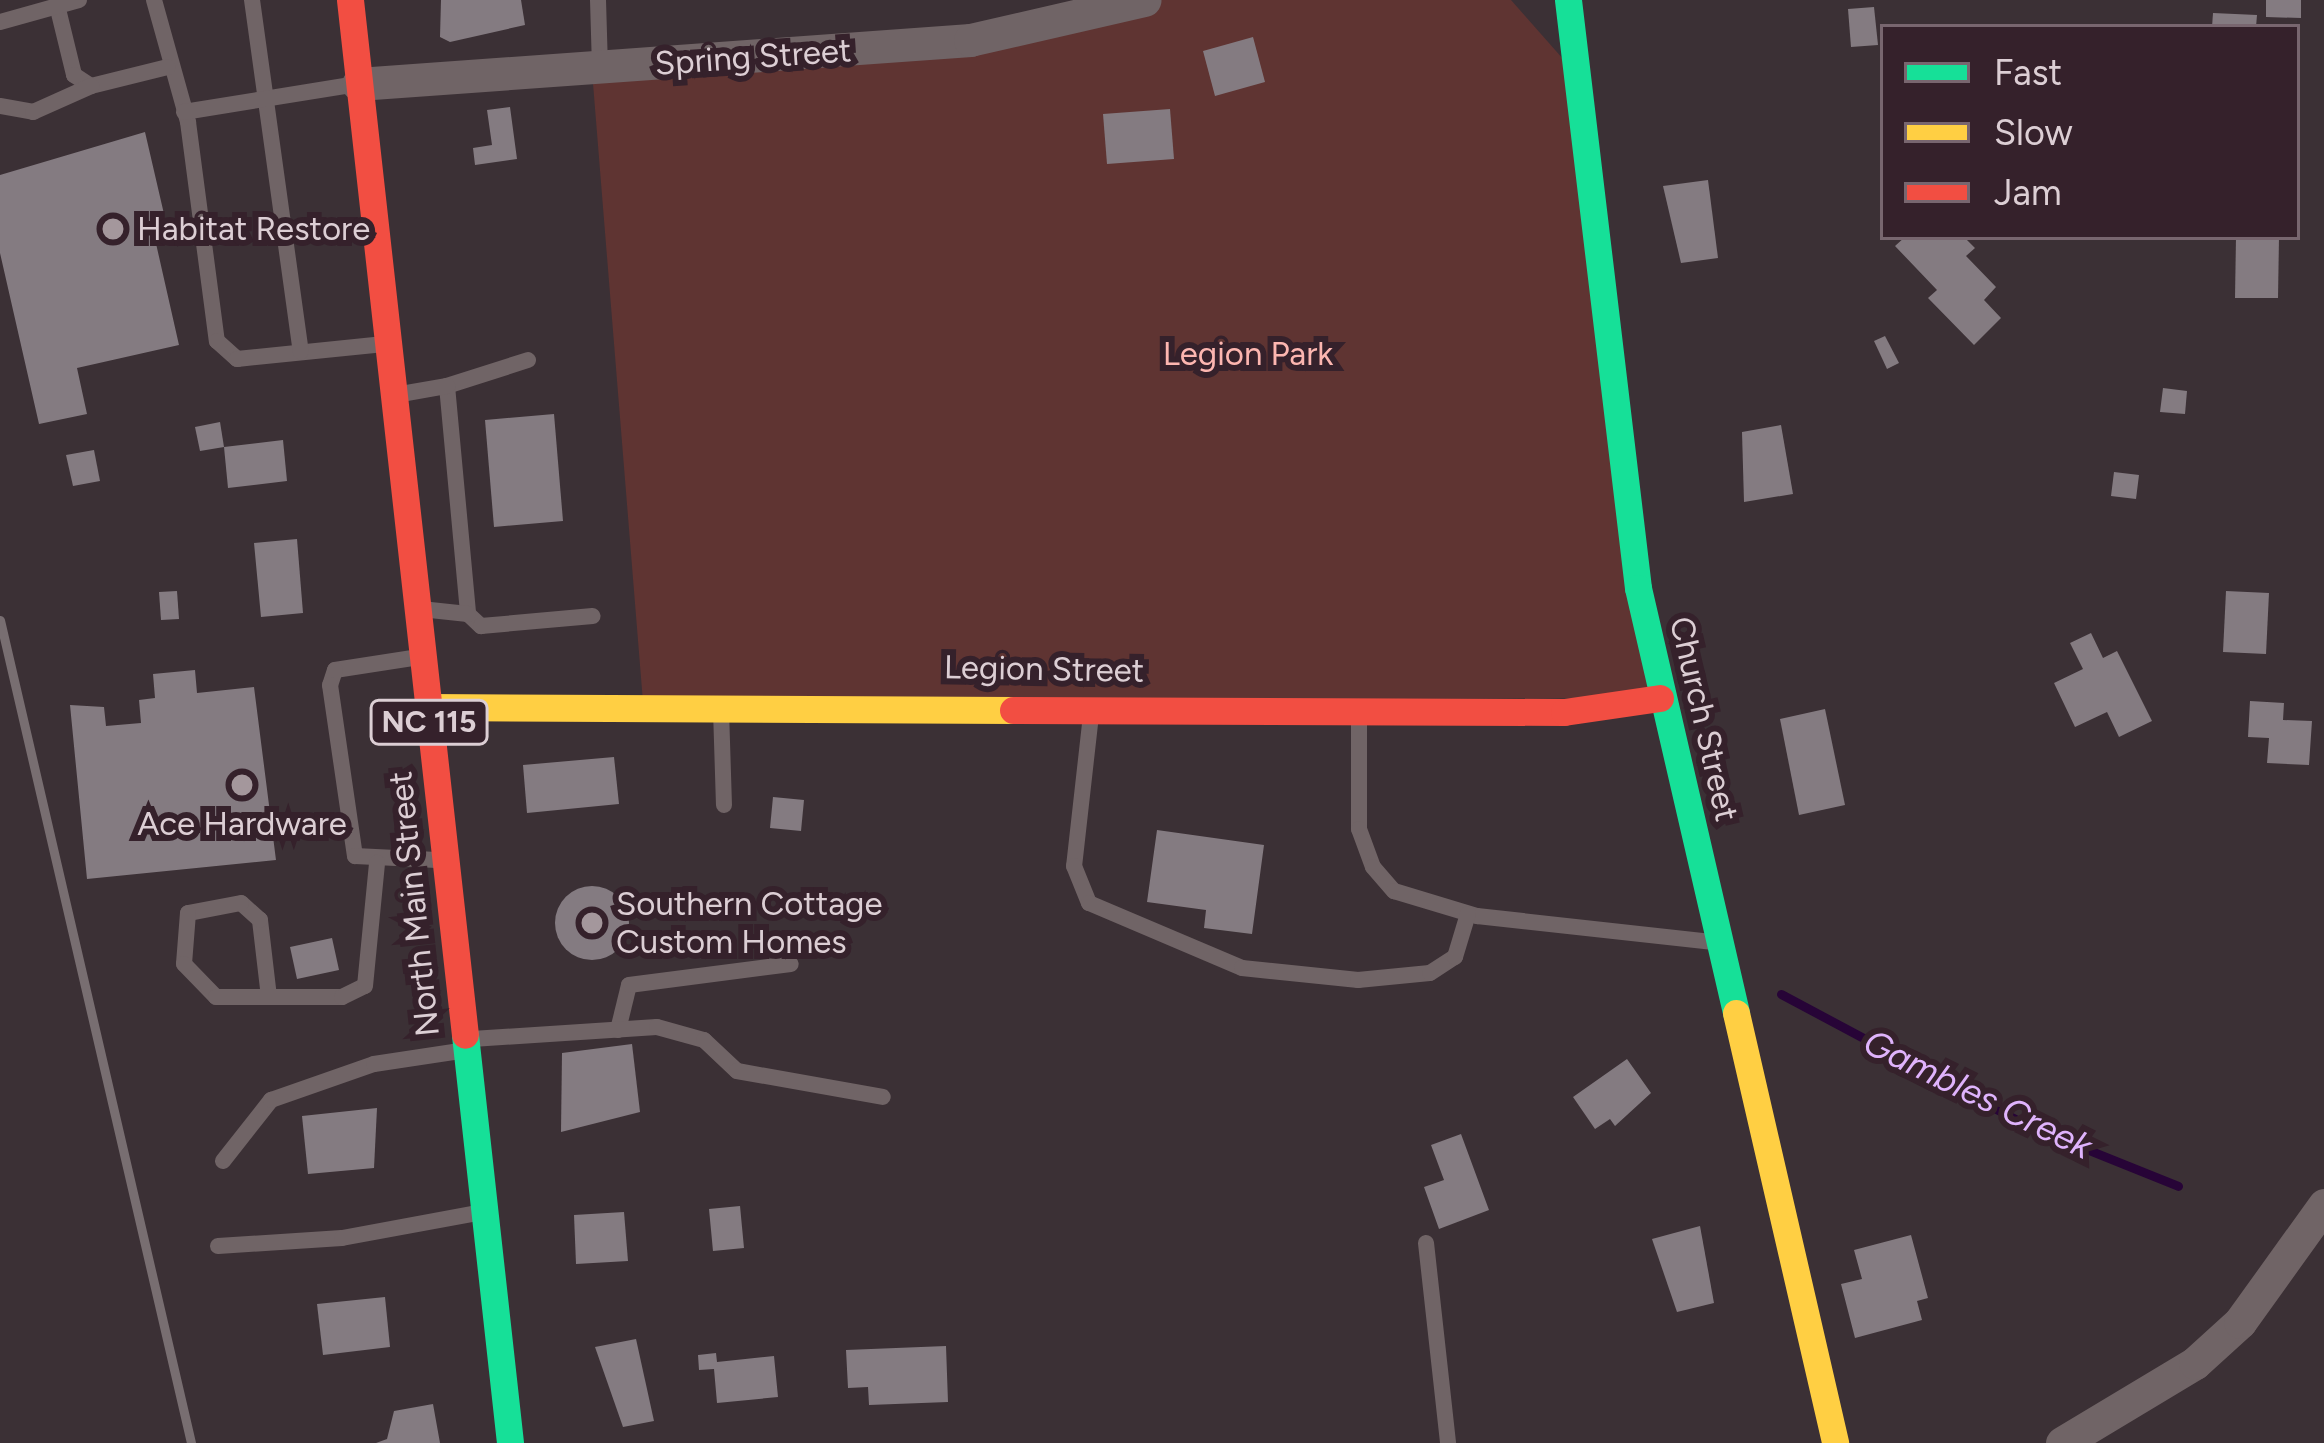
<!DOCTYPE html>
<style>
body{margin:0}
#map{position:relative;width:2324px;height:1443px;overflow:hidden;background:#3b3035;font-family:Figtree,sans-serif}
div>[style]{position:absolute}
[style*='--x']{left:calc(var(--x)*1px);top:calc(var(--y)*1px);width:calc(var(--w)*1px);rotate:calc(var(--a)*1deg)}
.green>*{inset:0;background:#5f3432}
.stream>*{height:9px;margin:-4.5px;padding:0 4.5px;transform-origin:4.5px;border-radius:4.5px;background:#270437}
.building>*{inset:0;background:#847b81}
.round{border-radius:50%}
.lane>*{height:16px;margin:-8px;padding:0 8px;transform-origin:8px;border-radius:8px;background:#706466}
.street>*{height:33px;margin:-16.5px;padding:0 16.5px;transform-origin:16.5px;border-radius:16.5px;background:#706466}
.fast>*{height:27px;margin:-13.5px;padding:0 13.5px;transform-origin:13.5px;border-radius:13.5px;background:#16e098}
.slow>*{height:27px;margin:-13.5px;padding:0 13.5px;transform-origin:13.5px;border-radius:13.5px;background:#ffcf43}
.jam>*{height:27px;margin:-13.5px;padding:0 13.5px;transform-origin:13.5px;border-radius:13.5px;background:#f24e42}
.rail>*{height:9px;margin:-4.5px;padding:0 4.5px;transform-origin:4.5px;border-radius:4.5px;background:#786e71}
.dots>*{width:33px;height:33px;translate:-50% -50%;box-sizing:border-box;border:6px solid #35212b;border-radius:50%}
span{translate:-50% -50%;white-space:nowrap;text-align:center;line-height:1.15;-webkit-text-stroke:12px #35212b;paint-order:stroke}
.shield-label span{padding:3px 9px;background:#35212b;border:3px solid;border-radius:9px;-webkit-text-stroke-width:0}
.shield-label{font-size:30px;color:#dcced4;font-weight:700}
.street-label{font-size:33px;color:#dcced4}
.poi-label{font-size:33px;color:#dcced4}
.left{translate:0 -50%;text-align:left}
.park-label{font-size:33px;color:#fcb6b0}
.water-label{font-size:36px;color:#dfb3fc;font-style:italic}
.legend{position:absolute;left:1880px;top:24px;width:420px;height:216px;box-sizing:border-box;background:#35212b;border:3px solid #78666f;margin:0;padding:15px 21px;list-style:none;font-size:36px;color:#dcced4}
.legend li{display:flex;align-items:center;gap:24px;height:60px}
.legend b{width:60px;border:3px solid #78666f}
</style>
<div id="map">
<div class="green">
<div style="clip-path:polygon(1152px 0,1511px 0,1571px 68px,1658px 698px,643px 702px,592px 71px,874px 51px)"></div>
</div>
<div class="stream">
<div style="--x:1781;--y:994;--w:276;--a:28.1"></div>
<div style="--x:2024;--y:1124;--w:166;--a:21.9"></div>
</div>
<div class="building">
<div style="clip-path:polygon(441px 0,521px 0,525px 25px,450px 42px,440px 37px)"></div>
<div style="clip-path:polygon(2266px 0,2301px 0,2301px 18px,2266px 17px)"></div>
<div style="clip-path:polygon(1874px 7px,1878px 45px,1851px 47px,1848px 9px)"></div>
<div style="clip-path:polygon(2213px 13px,2257px 15px,2256px 27px,2212px 27px)"></div>
<div style="clip-path:polygon(1253px 37px,1265px 82px,1215px 96px,1203px 51px)"></div>
<div style="clip-path:polygon(510px 107px,517px 159px,475px 165px,473px 148px,492px 145px,487px 110px)"></div>
<div style="clip-path:polygon(1170px 109px,1174px 159px,1107px 164px,1103px 114px)"></div>
<div style="clip-path:polygon(145px 132px,164px 214px,150px 217px,179px 345px,77px 368px,87px 414px,39px 424px,0 253px,0 175px)"></div>
<div style="clip-path:polygon(1708px 180px,1718px 258px,1681px 263px,1663px 186px)"></div>
<div style="clip-path:polygon(1905px 237px,1964px 237px,1975px 248px,1966px 256px,1996px 287px,1984px 300px,2001px 318px,1974px 345px,1928px 298px,1937px 290px,1895px 246px)"></div>
<div style="clip-path:polygon(2236px 237px,2279px 237px,2278px 298px,2235px 298px)"></div>
<div style="clip-path:polygon(1885px 336px,1899px 363px,1887px 369px,1874px 341px)"></div>
<div style="clip-path:polygon(2163px 388px,2187px 391px,2185px 414px,2160px 412px)"></div>
<div style="clip-path:polygon(554px 414px,563px 521px,494px 527px,485px 420px)"></div>
<div style="clip-path:polygon(220px 422px,224px 447px,200px 451px,195px 427px)"></div>
<div style="clip-path:polygon(1781px 425px,1793px 494px,1744px 502px,1742px 432px)"></div>
<div style="clip-path:polygon(283px 440px,287px 481px,228px 488px,224px 447px)"></div>
<div style="clip-path:polygon(94px 450px,100px 481px,73px 486px,66px 455px)"></div>
<div style="clip-path:polygon(2114px 472px,2139px 475px,2136px 499px,2111px 496px)"></div>
<div style="clip-path:polygon(297px 539px,303px 613px,261px 617px,254px 543px)"></div>
<div style="clip-path:polygon(177px 591px,179px 619px,161px 620px,159px 592px)"></div>
<div style="clip-path:polygon(2226px 591px,2269px 593px,2266px 654px,2223px 652px)"></div>
<div style="clip-path:polygon(2091px 633px,2103px 658px,2117px 651px,2152px 721px,2119px 737px,2107px 712px,2075px 727px,2054px 683px,2083px 669px,2070px 643px)"></div>
<div style="clip-path:polygon(195px 670px,197px 693px,254px 687px,276px 860px,87px 879px,70px 705px,104px 707px,106px 726px,141px 723px,139px 700px,155px 698px,153px 674px)"></div>
<div style="clip-path:polygon(2250px 701px,2284px 703px,2283px 720px,2312px 721px,2309px 765px,2267px 763px,2269px 738px,2248px 737px)"></div>
<div style="clip-path:polygon(1825px 709px,1845px 805px,1799px 815px,1780px 719px)"></div>
<div style="clip-path:polygon(614px 757px,619px 804px,527px 813px,523px 765px)"></div>
<div style="clip-path:polygon(773px 797px,804px 800px,801px 831px,770px 828px)"></div>
<div style="clip-path:polygon(1157px 830px,1264px 845px,1252px 934px,1204px 928px,1206px 910px,1147px 902px)"></div>
<div class="round" style="left:555px;top:886px;width:74px;height:74px"></div>
<div style="clip-path:polygon(332px 938px,339px 970px,297px 979px,290px 947px)"></div>
<div style="clip-path:polygon(632px 1044px,640px 1112px,561px 1132px,562px 1053px)"></div>
<div style="clip-path:polygon(1627px 1059px,1651px 1093px,1615px 1126px,1610px 1119px,1595px 1129px,1573px 1097px)"></div>
<div style="clip-path:polygon(377px 1108px,374px 1168px,308px 1174px,302px 1116px)"></div>
<div style="clip-path:polygon(1461px 1134px,1489px 1210px,1439px 1229px,1424px 1187px,1444px 1180px,1431px 1145px)"></div>
<div style="clip-path:polygon(740px 1206px,744px 1248px,713px 1251px,709px 1209px)"></div>
<div style="clip-path:polygon(624px 1212px,628px 1261px,576px 1264px,574px 1215px)"></div>
<div style="clip-path:polygon(1700px 1226px,1714px 1303px,1677px 1312px,1652px 1239px)"></div>
<div style="clip-path:polygon(1911px 1235px,1928px 1298px,1917px 1301px,1922px 1320px,1855px 1338px,1841px 1284px,1862px 1279px,1854px 1250px)"></div>
<div style="clip-path:polygon(385px 1297px,390px 1347px,323px 1355px,317px 1304px)"></div>
<div style="clip-path:polygon(636px 1339px,654px 1421px,623px 1427px,595px 1347px)"></div>
<div style="clip-path:polygon(946px 1346px,948px 1402px,869px 1405px,868px 1387px,848px 1388px,846px 1350px)"></div>
<div style="clip-path:polygon(716px 1353px,717px 1362px,774px 1356px,778px 1397px,717px 1403px,714px 1369px,699px 1370px,698px 1355px)"></div>
<div style="clip-path:polygon(433px 1404px,440px 1443px,376px 1443px,387px 1439px,394px 1411px)"></div>
</div>
<div class="lane">
<div style="--x:154;--y:0;--w:127;--a:74.4"></div>
<div style="--x:188;--y:122;--w:221;--a:82.5"></div>
<div style="--x:217;--y:341;--w:27;--a:42"></div>
<div style="--x:237;--y:359;--w:148;--a:-5.8"></div>
<div style="--x:252;--y:0;--w:355;--a:82.1"></div>
<div style="--x:598;--y:0;--w:67;--a:88.3"></div>
<div style="--x:57;--y:5;--w:72;--a:76.3"></div>
<div style="--x:74;--y:75;--w:20;--a:33"></div>
<div style="--x:91;--y:86;--w:79;--a:-13.9"></div>
<div style="--x:0;--y:22;--w:82;--a:-15.6"></div>
<div style="--x:0;--y:106;--w:34;--a:10"></div>
<div style="--x:33;--y:112;--w:64;--a:-24.1"></div>
<div style="--x:184;--y:112;--w:169;--a:-9.2"></div>
<div style="--x:528;--y:360;--w:85;--a:162.2"></div>
<div style="--x:447;--y:386;--w:229;--a:84.7"></div>
<div style="--x:468;--y:614;--w:18;--a:43"></div>
<div style="--x:481;--y:626;--w:112;--a:-5.1"></div>
<div style="--x:401;--y:394;--w:47;--a:-9.9"></div>
<div style="--x:421;--y:609;--w:47;--a:6.1"></div>
<div style="--x:419;--y:657;--w:85;--a:171.2"></div>
<div style="--x:335;--y:670;--w:16;--a:108"></div>
<div style="--x:330;--y:685;--w:173;--a:81.7"></div>
<div style="--x:355;--y:856;--w:82;--a:2.8"></div>
<div style="--x:721;--y:710;--w:95;--a:88.2"></div>
<div style="--x:1359;--y:712;--w:117;--a:90"></div>
<div style="--x:1359;--y:829;--w:40;--a:69.8"></div>
<div style="--x:1373;--y:867;--w:32;--a:49"></div>
<div style="--x:1394;--y:891;--w:87;--a:16.8"></div>
<div style="--x:1477;--y:916;--w:238;--a:6.3"></div>
<div style="--x:1091;--y:715;--w:152;--a:96.4"></div>
<div style="--x:1074;--y:866;--w:40;--a:68"></div>
<div style="--x:1089;--y:903;--w:166;--a:23"></div>
<div style="--x:1242;--y:968;--w:117;--a:5.9"></div>
<div style="--x:1358;--y:980;--w:72;--a:-5.6"></div>
<div style="--x:1430;--y:973;--w:30;--a:-33"></div>
<div style="--x:1455;--y:957;--w:45;--a:-73.2"></div>
<div style="--x:269;--y:997;--w:78;--a:-96.7"></div>
<div style="--x:260;--y:920;--w:25;--a:-138"></div>
<div style="--x:241;--y:903;--w:54;--a:169.3"></div>
<div style="--x:188;--y:913;--w:51;--a:94.5"></div>
<div style="--x:184;--y:964;--w:46;--a:45.9"></div>
<div style="--x:216;--y:997;--w:126;--a:0"></div>
<div style="--x:342;--y:997;--w:25;--a:-26"></div>
<div style="--x:365;--y:986;--w:124;--a:-84.4"></div>
<div style="--x:618;--y:1030;--w:46;--a:-76.3"></div>
<div style="--x:629;--y:985;--w:163;--a:-7.4"></div>
<div style="--x:472;--y:1039;--w:185;--a:-3.7"></div>
<div style="--x:657;--y:1027;--w:49;--a:15.5"></div>
<div style="--x:704;--y:1040;--w:45;--a:43.2"></div>
<div style="--x:737;--y:1071;--w:148;--a:10.1"></div>
<div style="--x:223;--y:1161;--w:78;--a:-51.8"></div>
<div style="--x:271;--y:1100;--w:109;--a:-19.3"></div>
<div style="--x:374;--y:1064;--w:87;--a:-8.6"></div>
<div style="--x:1426;--y:1243;--w:201;--a:83.7"></div>
<div style="--x:218;--y:1246;--w:124;--a:-3.7"></div>
<div style="--x:342;--y:1238;--w:137;--a:-10.5"></div>
</div>
<div class="street">
<div style="--x:358;--y:84;--w:614;--a:-4.11"></div>
<div style="--x:970;--y:40;--w:179;--a:-12.9"></div>
<div style="--x:2062;--y:1443;--w:155;--a:-31"></div>
<div style="--x:2195;--y:1363;--w:61;--a:-42.3"></div>
<div style="--x:2240;--y:1322;--w:144;--a:-54.3"></div>
</div>
<div class="fast">
<div style="--x:1568;--y:0;--w:592;--a:83.21"></div>
<div style="--x:1638;--y:588;--w:436;--a:77"></div>
<div style="--x:465;--y:1035;--w:410;--a:83.7"></div>
</div>
<div class="slow">
<div style="--x:427;--y:707;--w:586;--a:0.29"></div>
<div style="--x:1736;--y:1013;--w:441;--a:77"></div>
</div>
<div class="jam">
<div style="--x:350;--y:0;--w:1041;--a:83.66"></div>
<div style="--x:1013;--y:710;--w:551;--a:0.21"></div>
<div style="--x:1564;--y:712;--w:97;--a:-8.3"></div>
</div>
<div class="rail">
<div style="--x:0;--y:620;--w:845;--a:76.93"></div>
</div>
<div class="dots">
<div style="left:113px;top:229px;background:#a4979c"></div>
<div style="left:242px;top:785px;background:#a4979c"></div>
<div style="left:592px;top:923px;background:#a4979c"></div>
</div>
<div class="shield-label">
<span style="left:429px;top:722px">NC 115</span>
</div>
<div class="street-label">
<span style="left:753px;top:57px;rotate:-4deg">Spring Street</span>
<span style="left:1044px;top:669px;rotate:1deg">Legion Street</span>
<span style="left:1704px;top:719px;rotate:77deg">Church Street</span>
<span style="left:414px;top:904px;rotate:-96deg">North Main Street</span>
</div>
<div class="poi-label">
<span class="left" style="left:137px;top:229px">Habitat Restore</span>
<span style="left:242px;top:824px">Ace Hardware</span>
<span class="left" style="left:616px;top:923px">Southern Cottage<br>Custom Homes</span>
</div>
<div class="park-label">
<span style="left:1248px;top:354px">Legion Park</span>
</div>
<div class="water-label">
<span style="left:1978px;top:1094px;rotate:26deg">Gambles Creek</span>
</div>
<ul class="legend">
<li><b style="height:15px;background:#16e098"></b>Fast</li>
<li><b style="height:15px;background:#ffcf43"></b>Slow</li>
<li><b style="height:15px;background:#f24e42"></b>Jam</li>
</ul>
</div>
